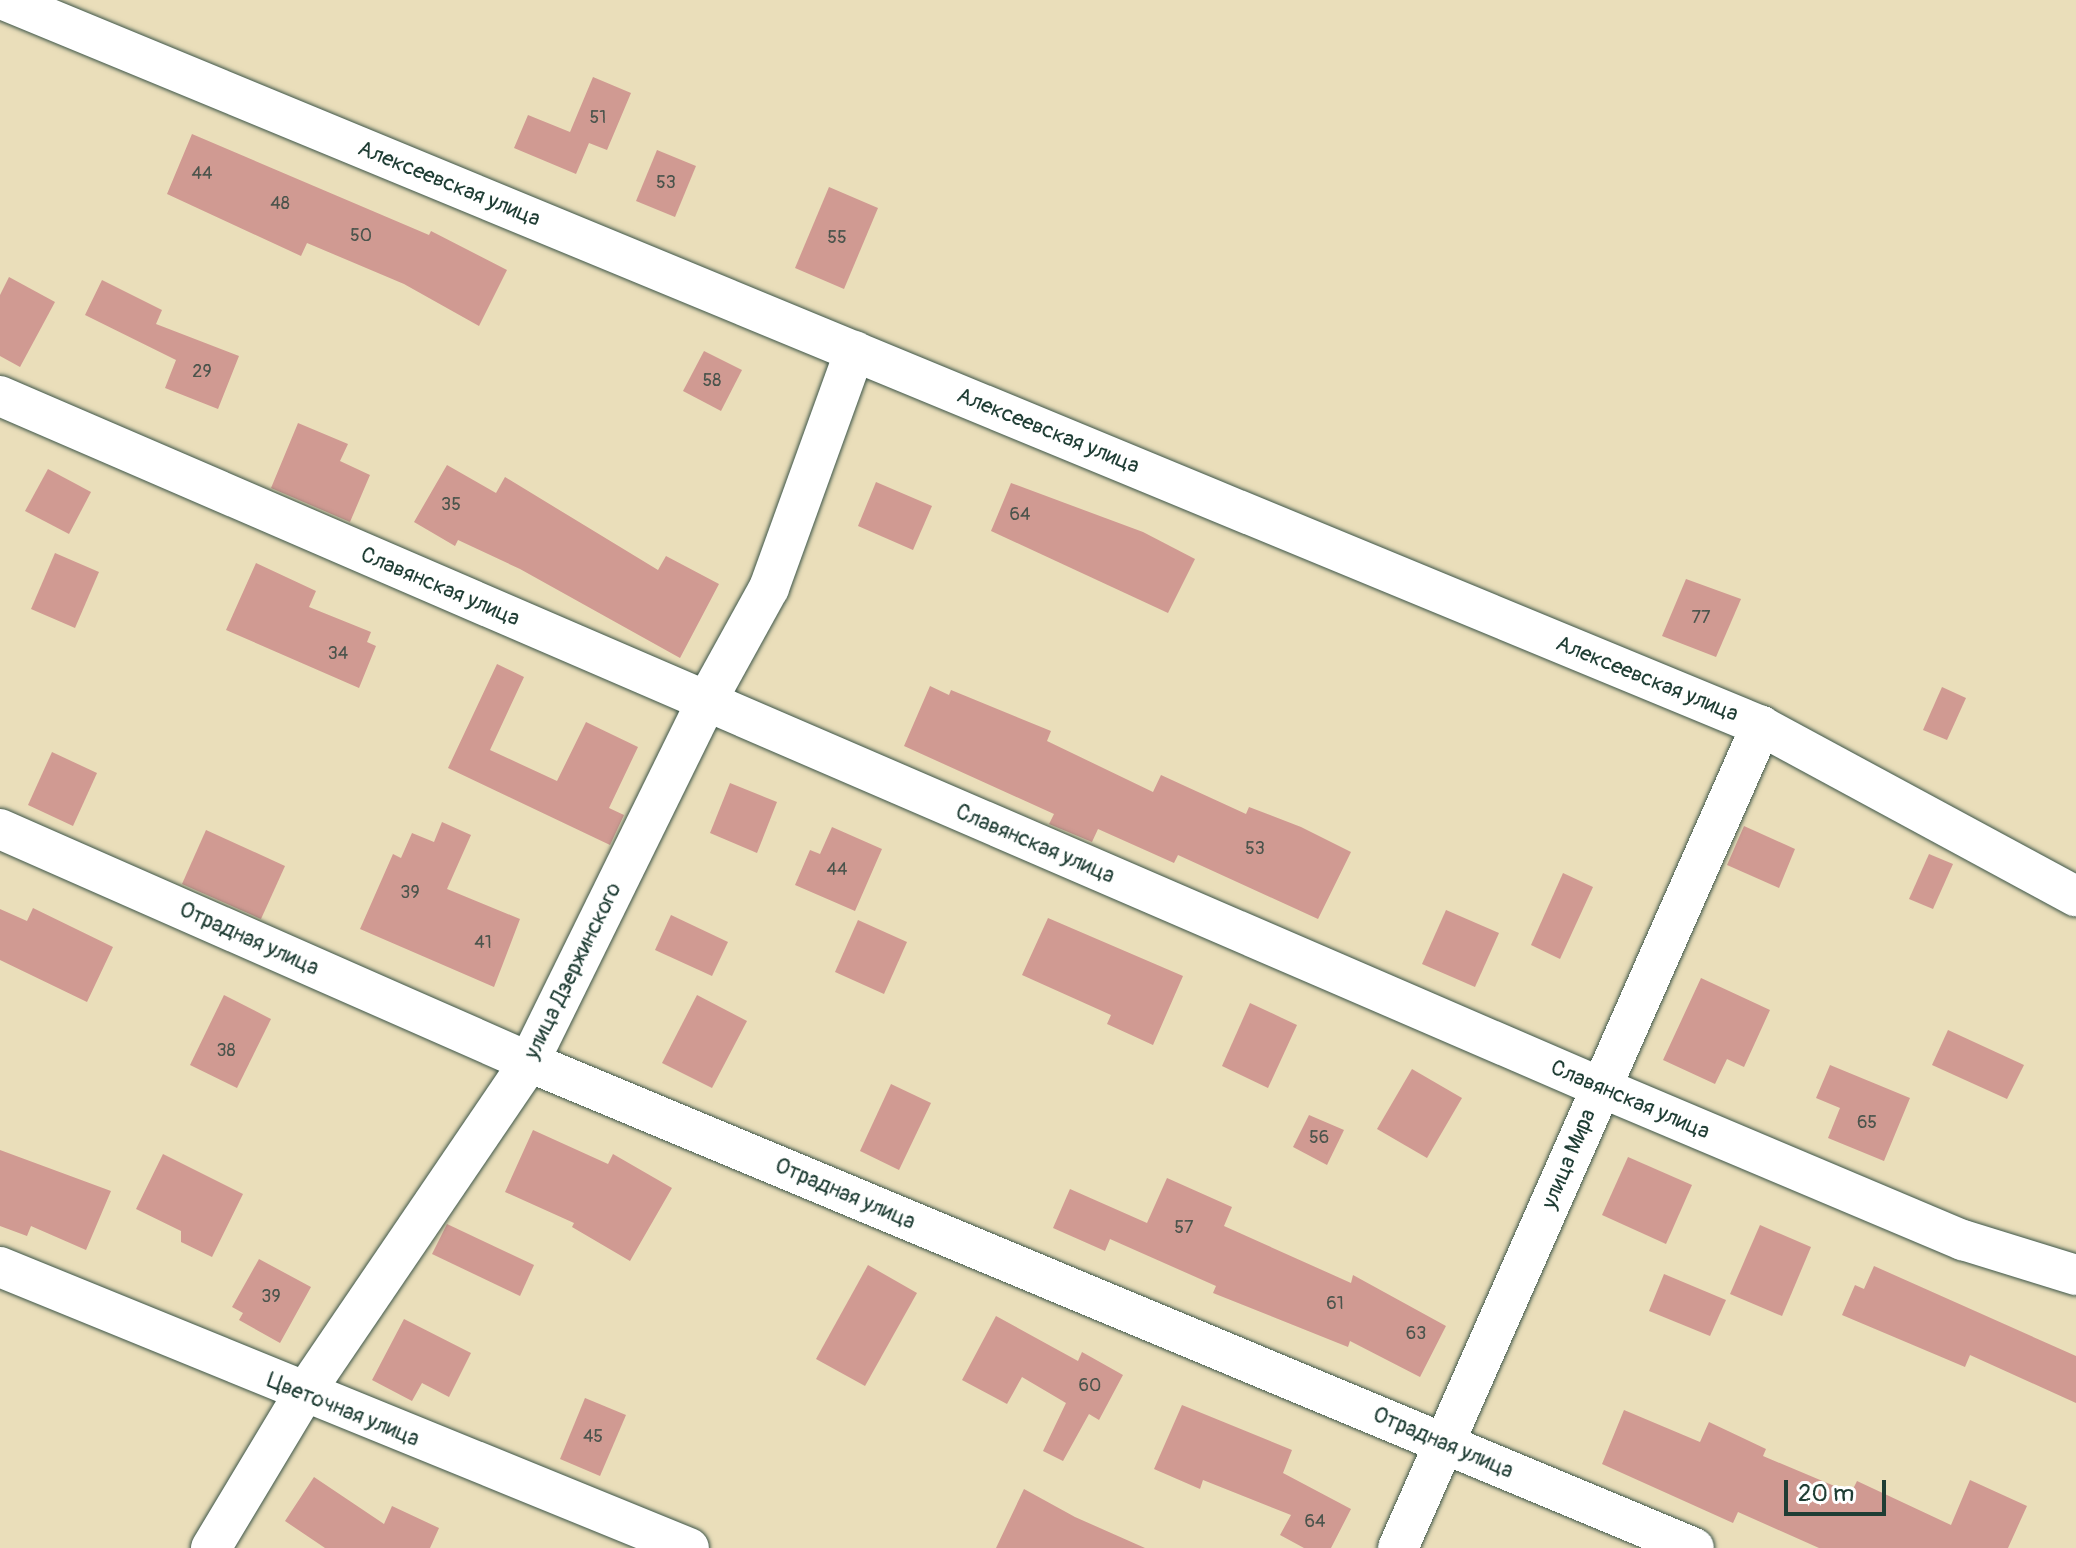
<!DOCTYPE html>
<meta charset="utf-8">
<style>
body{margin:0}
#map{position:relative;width:2076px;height:1548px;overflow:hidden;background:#eadeba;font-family:Pangolin,sans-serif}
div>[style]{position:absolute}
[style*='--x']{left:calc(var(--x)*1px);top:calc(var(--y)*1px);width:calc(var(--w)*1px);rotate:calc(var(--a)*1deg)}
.building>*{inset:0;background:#d09a92}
.roads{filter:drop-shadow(0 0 2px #3d5548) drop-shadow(0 0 2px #3d5548)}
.minor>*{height:40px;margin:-20px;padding:0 20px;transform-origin:20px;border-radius:20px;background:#fff}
span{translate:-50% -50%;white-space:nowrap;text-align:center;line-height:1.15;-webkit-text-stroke:6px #fff;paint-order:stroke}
.number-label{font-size:18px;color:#4b544c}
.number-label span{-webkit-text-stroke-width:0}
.street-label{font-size:22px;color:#1f3d34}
.scale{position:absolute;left:1784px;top:1480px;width:102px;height:36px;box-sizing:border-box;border:4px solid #1f3d34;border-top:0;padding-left:10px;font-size:24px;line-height:28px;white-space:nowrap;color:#1f3d34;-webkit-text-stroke:6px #fff;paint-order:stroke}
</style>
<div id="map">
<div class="building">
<div style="clip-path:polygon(593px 77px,631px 93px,607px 150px,589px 143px,576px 174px,514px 148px,528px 115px,570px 132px)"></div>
<div style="clip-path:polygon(192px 134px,429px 235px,431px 231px,507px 270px,479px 326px,404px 284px,307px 243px,301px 256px,167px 194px)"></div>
<div style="clip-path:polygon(657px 150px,696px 166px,675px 217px,636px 201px)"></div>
<div style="clip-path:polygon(829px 187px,878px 208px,844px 289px,795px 268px)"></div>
<div style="clip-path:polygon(9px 277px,55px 302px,20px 367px,0 356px,0 295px)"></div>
<div style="clip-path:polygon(102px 280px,162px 310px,156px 324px,239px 356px,218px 409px,165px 388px,176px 360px,85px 315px)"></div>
<div style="clip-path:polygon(704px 351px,742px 370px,721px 411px,683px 391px)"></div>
<div style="clip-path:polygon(298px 423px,348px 444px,340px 461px,370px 475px,350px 522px,271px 488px)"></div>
<div style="clip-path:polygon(447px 465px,496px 493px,505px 477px,658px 570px,666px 556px,719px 584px,680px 658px,520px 569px,458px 540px,455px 546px,414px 522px)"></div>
<div style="clip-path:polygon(48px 469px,91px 492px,69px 534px,25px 511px)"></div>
<div style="clip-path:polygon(876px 482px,932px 506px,913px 550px,858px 526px)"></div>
<div style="clip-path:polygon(1011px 483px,1143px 532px,1195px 559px,1168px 613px,991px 531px)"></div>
<div style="clip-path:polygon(55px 553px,99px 572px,75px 628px,31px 609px)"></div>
<div style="clip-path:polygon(256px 563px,316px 591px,309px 607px,371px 632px,367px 642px,376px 646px,359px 688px,226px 630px)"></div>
<div style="clip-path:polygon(1686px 579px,1741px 599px,1716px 657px,1662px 636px)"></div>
<div style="clip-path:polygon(497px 664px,524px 677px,490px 750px,557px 781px,586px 722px,638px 747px,609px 808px,624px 815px,610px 845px,448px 768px)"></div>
<div style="clip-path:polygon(930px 686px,949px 695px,951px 690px,1051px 731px,1047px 741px,1153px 792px,1161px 775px,1246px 814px,1249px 807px,1301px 827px,1351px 852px,1318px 919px,1178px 855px,1174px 863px,1098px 829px,1092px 842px,1049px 824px,1054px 814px,904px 746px)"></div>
<div style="clip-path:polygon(1942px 687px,1966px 698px,1947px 740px,1923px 730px)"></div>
<div style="clip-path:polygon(52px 752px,97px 773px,73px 826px,28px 805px)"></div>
<div style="clip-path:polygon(730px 783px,777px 802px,757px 853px,710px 833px)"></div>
<div style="clip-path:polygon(442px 822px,471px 835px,447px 889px,520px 919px,494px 987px,360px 929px,393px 854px,401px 858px,412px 833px,434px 842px)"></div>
<div style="clip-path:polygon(1744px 826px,1795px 849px,1779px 888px,1727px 865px)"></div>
<div style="clip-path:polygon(832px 827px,882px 849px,855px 911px,795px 885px,810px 850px,820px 854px)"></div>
<div style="clip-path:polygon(206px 830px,285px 866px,261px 919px,182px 884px)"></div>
<div style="clip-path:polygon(1929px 854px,1953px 864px,1933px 909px,1909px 899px)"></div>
<div style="clip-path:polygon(1563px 873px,1593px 887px,1560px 959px,1531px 945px)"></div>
<div style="clip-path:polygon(33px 908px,113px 947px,87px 1002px,0 960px,0 909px,27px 921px)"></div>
<div style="clip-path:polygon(1446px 910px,1499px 933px,1475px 987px,1422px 964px)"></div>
<div style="clip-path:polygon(671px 915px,728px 942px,712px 976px,655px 950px)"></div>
<div style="clip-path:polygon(1048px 918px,1183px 976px,1153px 1045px,1107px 1024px,1111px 1015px,1022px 975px)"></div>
<div style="clip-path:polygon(858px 920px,907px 942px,884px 994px,835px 972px)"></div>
<div style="clip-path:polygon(1701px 978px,1770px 1010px,1744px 1067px,1727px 1059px,1715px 1084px,1663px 1060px)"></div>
<div style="clip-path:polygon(224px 995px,271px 1019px,237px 1088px,190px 1065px)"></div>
<div style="clip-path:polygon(697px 995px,747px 1021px,712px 1088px,662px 1063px)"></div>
<div style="clip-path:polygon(1250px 1003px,1297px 1025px,1268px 1088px,1222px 1066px)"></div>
<div style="clip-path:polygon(1948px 1030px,2024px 1065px,2007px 1099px,1932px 1065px)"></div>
<div style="clip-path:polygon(1830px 1065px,1910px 1098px,1884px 1161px,1828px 1138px,1840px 1108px,1816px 1098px)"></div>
<div style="clip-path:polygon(1412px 1069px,1462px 1098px,1427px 1158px,1377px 1129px)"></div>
<div style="clip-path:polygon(891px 1084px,931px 1103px,899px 1170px,860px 1151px)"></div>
<div style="clip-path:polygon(1309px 1115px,1344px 1130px,1327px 1165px,1293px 1147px)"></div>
<div style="clip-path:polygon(533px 1130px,608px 1164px,613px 1154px,672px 1188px,630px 1261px,572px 1227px,574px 1223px,505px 1192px)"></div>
<div style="clip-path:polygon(0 1150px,111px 1191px,86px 1250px,31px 1226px,27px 1236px,0 1226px)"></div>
<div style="clip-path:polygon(163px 1154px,243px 1194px,212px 1257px,181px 1242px,181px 1231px,136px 1209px)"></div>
<div style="clip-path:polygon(1628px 1157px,1692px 1185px,1666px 1244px,1602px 1215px)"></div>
<div style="clip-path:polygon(1167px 1178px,1232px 1207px,1224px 1226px,1351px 1283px,1353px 1275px,1446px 1326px,1420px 1377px,1350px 1341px,1348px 1347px,1213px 1293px,1216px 1286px,1110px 1239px,1105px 1251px,1053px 1228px,1070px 1189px,1147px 1223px)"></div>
<div style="clip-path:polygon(447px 1224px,534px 1265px,520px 1296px,432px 1254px)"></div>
<div style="clip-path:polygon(1760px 1225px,1811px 1247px,1782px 1316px,1730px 1294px)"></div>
<div style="clip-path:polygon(259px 1259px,311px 1287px,280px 1343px,239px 1320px,243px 1313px,232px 1307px)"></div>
<div style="clip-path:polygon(868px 1265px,917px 1293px,865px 1386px,816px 1359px)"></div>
<div style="clip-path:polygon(1874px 1266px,2076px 1356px,2076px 1403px,1970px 1355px,1965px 1367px,1842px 1315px,1855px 1285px,1864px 1289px)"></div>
<div style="clip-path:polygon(1664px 1274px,1726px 1300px,1710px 1336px,1649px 1311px)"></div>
<div style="clip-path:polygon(996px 1316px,1078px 1361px,1082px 1352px,1123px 1375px,1099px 1420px,1089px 1414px,1063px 1461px,1043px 1451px,1066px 1403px,1022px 1377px,1007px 1404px,962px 1380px)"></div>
<div style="clip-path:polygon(404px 1319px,471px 1353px,449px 1397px,422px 1383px,412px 1401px,372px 1380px)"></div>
<div style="clip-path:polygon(585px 1398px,626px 1415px,600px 1476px,560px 1459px)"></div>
<div style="clip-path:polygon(1182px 1405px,1292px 1450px,1283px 1473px,1351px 1509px,1331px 1548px,1304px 1548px,1280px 1535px,1291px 1515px,1203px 1480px,1200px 1489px,1154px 1469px)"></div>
<div style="clip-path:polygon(1624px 1410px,1700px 1442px,1709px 1422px,1766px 1449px,1763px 1456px,1851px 1493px,1857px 1481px,1951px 1525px,1970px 1480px,2027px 1506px,2008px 1548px,1819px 1548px,1738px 1512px,1733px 1523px,1602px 1464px)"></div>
<div style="clip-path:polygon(314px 1477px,384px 1524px,392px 1506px,439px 1528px,430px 1548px,325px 1548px,285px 1521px)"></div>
<div style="clip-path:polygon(1024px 1489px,1075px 1517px,1145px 1548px,996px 1548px)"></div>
</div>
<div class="roads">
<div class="minor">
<div style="--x:4;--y:0;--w:1901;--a:22.45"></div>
<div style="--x:1761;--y:726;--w:358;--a:28.4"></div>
<div style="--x:0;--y:396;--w:1743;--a:23.36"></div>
<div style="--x:1600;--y:1087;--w:394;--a:22.9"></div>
<div style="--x:1963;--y:1240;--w:118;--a:17.2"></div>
<div style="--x:0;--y:829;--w:578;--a:23.77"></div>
<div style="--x:529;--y:1062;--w:1262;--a:22.64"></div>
<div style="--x:0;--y:1267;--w:744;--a:22.19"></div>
<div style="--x:211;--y:1548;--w:179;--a:-59"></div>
<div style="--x:303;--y:1395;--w:402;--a:-55.8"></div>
<div style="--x:529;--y:1062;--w:401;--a:-63.8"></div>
<div style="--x:706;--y:702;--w:130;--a:-61.1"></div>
<div style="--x:769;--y:588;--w:252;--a:-70.1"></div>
<div style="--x:1398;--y:1548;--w:899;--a:-66.17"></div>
</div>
</div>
<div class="number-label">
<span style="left:598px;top:118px">51</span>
<span style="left:202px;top:174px">44</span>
<span style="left:666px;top:183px">53</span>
<span style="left:280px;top:204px">48</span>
<span style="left:361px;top:236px">50</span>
<span style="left:837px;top:238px">55</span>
<span style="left:202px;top:372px">29</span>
<span style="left:712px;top:381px">58</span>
<span style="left:451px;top:505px">35</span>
<span style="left:1020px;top:515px">64</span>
<span style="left:1701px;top:618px">77</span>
<span style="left:338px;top:654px">34</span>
<span style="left:1255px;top:849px">53</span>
<span style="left:837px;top:870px">44</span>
<span style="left:410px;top:893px">39</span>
<span style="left:483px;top:943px">41</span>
<span style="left:226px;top:1051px">38</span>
<span style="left:1867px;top:1123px">65</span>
<span style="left:1319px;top:1138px">56</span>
<span style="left:1184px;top:1228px">57</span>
<span style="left:271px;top:1297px">39</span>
<span style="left:1335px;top:1304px">61</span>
<span style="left:1416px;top:1334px">63</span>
<span style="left:1090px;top:1386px">60</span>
<span style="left:593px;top:1437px">45</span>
<span style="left:1315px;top:1522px">64</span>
</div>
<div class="street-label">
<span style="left:449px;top:184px;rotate:22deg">Алексеевская улица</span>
<span style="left:1048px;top:431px;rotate:22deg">Алексеевская улица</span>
<span style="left:440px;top:587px;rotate:23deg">Славянская улица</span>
<span style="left:1647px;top:679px;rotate:22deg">Алексеевская улица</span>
<span style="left:1035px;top:844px;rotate:23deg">Славянская улица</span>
<span style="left:249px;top:939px;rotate:24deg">Отрадная улица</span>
<span style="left:573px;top:971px;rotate:-64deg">улица Дзержинского</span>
<span style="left:1630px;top:1100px;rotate:23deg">Славянская улица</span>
<span style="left:1569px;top:1159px;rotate:-67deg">улица Мира</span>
<span style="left:845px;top:1194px;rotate:23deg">Отрадная улица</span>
<span style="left:343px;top:1410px;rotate:22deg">Цветочная улица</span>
<span style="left:1443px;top:1443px;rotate:23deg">Отрадная улица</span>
</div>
<div class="scale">20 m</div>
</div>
